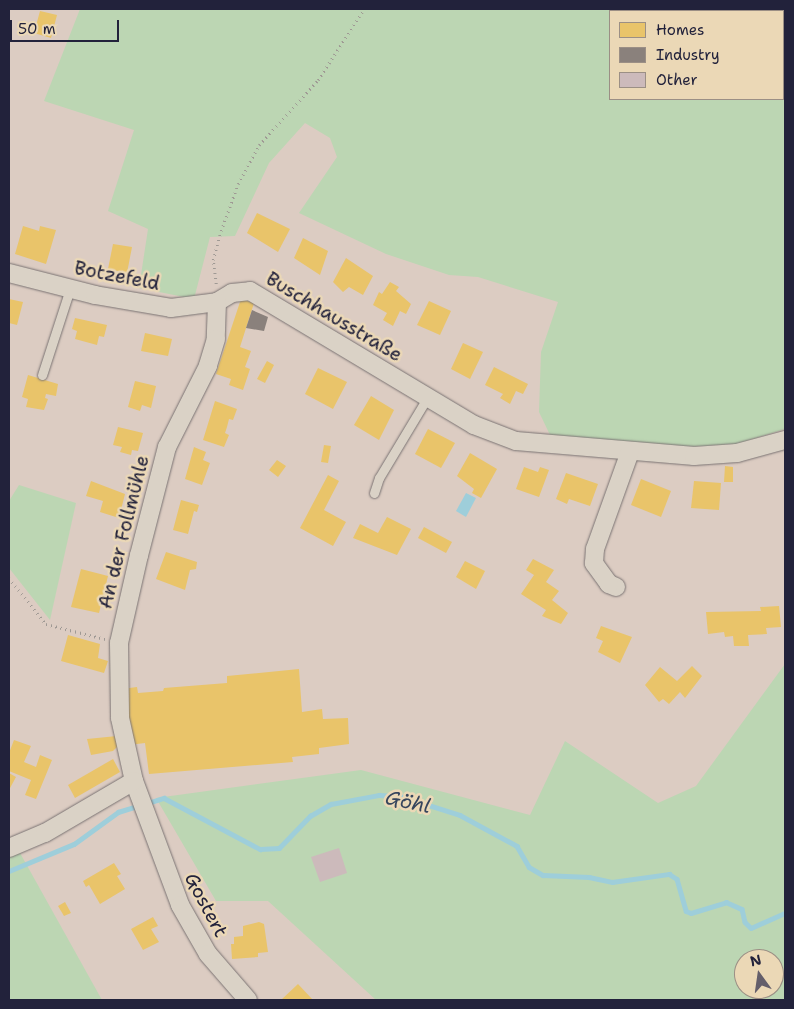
<!DOCTYPE html>
<meta charset="utf-8">
<style>
body{margin:0}
#map{position:relative;width:794px;height:1009px;overflow:hidden;background:#dcccc2;font-family:"Shantell Sans",sans-serif}
div>[style]{position:absolute}
[style*='--x']{left:calc(var(--x)*1px);top:calc(var(--y)*1px);width:calc(var(--w)*1px);rotate:calc(var(--a)*1deg)}
.green>*{inset:0;background:#bcd6b3}
.water>*{inset:0;background:#9eceda}
.homes>*{inset:0;background:#e9c46a}
.industry>*{inset:0;background:#8a817c}
.stream>*{height:4.5px;margin:-2.25px;padding:0 2.25px;transform-origin:2.25px;border-radius:2.25px;background:#9eceda}
.building>*{inset:0;background:#ccbabb}
.path>*{height:2.5px;margin-top:-1.25px;transform-origin:0;background:repeating-linear-gradient(90deg,#9f9994 0 1px,transparent 0 5px)}
.roads{filter:drop-shadow(0 0 1px #7a7373) drop-shadow(0 0 1px #7a7373)}
.lane>*{height:9px;margin:-4.5px;padding:0 4.5px;transform-origin:4.5px;border-radius:4.5px;background:#dad2c6}
.street>*{height:18px;margin:-9px;padding:0 9px;transform-origin:9px;border-radius:9px;background:#dad2c6}
span{translate:-50% -50%;white-space:nowrap;text-align:center;line-height:1.15;-webkit-text-stroke:5px #ebd8b6;paint-order:stroke}
.street-label{font-size:19px;color:#22223b}
.water-label{font-size:20px;color:#36455d;font-style:italic}
.frame{position:absolute;inset:0;border:10px solid #22223b;pointer-events:none}
.legend{position:absolute;left:609px;top:10px;width:175px;height:90px;box-sizing:border-box;background:#ebd8b6;border:1px solid #9b8f85;margin:0;padding:6px 9px;list-style:none;font-size:15px;color:#22223b}
.legend li{display:flex;align-items:center;gap:10px;height:25px}
.legend b{width:25px;border:1px solid #9b8f85}
.north{position:absolute;left:734px;top:949px;width:50px;height:50px;box-sizing:border-box;background:#ebd8b6;border:1px solid #9b8f85;border-radius:50%;rotate:346deg;font-size:14px;font-weight:700;line-height:20px;text-align:center;color:#22223b}
.north::after{content:'';display:block;margin:auto;width:18px;height:22px;background:#635e6a;clip-path:polygon(50% 0,100% 100%,50% 72%,0 100%)}
.scale{position:absolute;left:10px;top:20px;width:109px;height:22px;box-sizing:border-box;border:2px solid #22223b;border-top:0;padding-left:6px;font-size:15px;line-height:18px;white-space:nowrap;color:#22223b;-webkit-text-stroke:4px #ebd8b6;paint-order:stroke}
</style>
<div id="map">
<div class="green">
<div style="clip-path:polygon(evenodd,80px 9px,785px 9px,785px 429px,737px 444px,691px 447px,550px 435px,539px 412px,541px 352px,558px 302px,478px 277px,449px 275px,386px 254px,299px 213px,337px 157px,330px 138px,305px 123px,269px 163px,235px 236px,210px 237px,194px 299px,139px 288px,148px 229px,108px 211px,134px 130px,44px 101px,80px 9px,610px 11px,783px 11px,783px 99px,610px 99px,610px 11px)"></div>
<div style="clip-path:polygon(19px 485px,76px 503px,50px 620px,9px 568px,9px 501px)"></div>
<div style="clip-path:polygon(evenodd,785px 664px,785px 1000px,376px 1000px,268px 901px,216px 901px,156px 798px,361px 770px,530px 815px,565px 741px,658px 803px,696px 786px,785px 664px,744px 959px,774px 959px,774px 989px,744px 989px,744px 959px)"></div>
<div style="clip-path:polygon(20px 853px,102px 1000px,9px 1000px,9px 856px)"></div>
</div>
<div class="water">
<div style="clip-path:polygon(466px 493px,476px 498px,466px 517px,456px 511px)"></div>
</div>
<div class="homes">
<div style="clip-path:polygon(40px 11px,57px 15px,51px 38px,34px 33px)"></div>
<div style="clip-path:polygon(257px 213px,290px 229px,278px 252px,247px 233px)"></div>
<div style="clip-path:polygon(23px 226px,39px 231px,40px 226px,56px 230px,46px 264px,15px 254px)"></div>
<div style="clip-path:polygon(303px 238px,328px 251px,320px 275px,294px 258px)"></div>
<div style="clip-path:polygon(113px 244px,132px 247px,127px 273px,108px 269px)"></div>
<div style="clip-path:polygon(346px 258px,373px 276px,363px 295px,349px 287px,343px 292px,333px 282px)"></div>
<div style="clip-path:polygon(390px 282px,399px 287px,396px 291px,411px 304px,406px 314px,400px 311px,393px 326px,383px 320px,387px 313px,373px 305px,379px 292px,382px 294px)"></div>
<div style="clip-path:polygon(9px 299px,23px 302px,17px 325px,9px 323px)"></div>
<div style="clip-path:polygon(241px 299px,254px 303px,240px 347px,251px 351px,245px 367px,250px 369px,243px 390px,229px 385px,231px 379px,216px 374px)"></div>
<div style="clip-path:polygon(429px 301px,451px 311px,440px 335px,417px 325px)"></div>
<div style="clip-path:polygon(75px 318px,107px 325px,104px 337px,99px 336px,97px 345px,75px 339px,77px 331px,72px 329px)"></div>
<div style="clip-path:polygon(145px 333px,172px 339px,168px 356px,141px 351px)"></div>
<div style="clip-path:polygon(463px 343px,483px 352px,470px 379px,451px 369px)"></div>
<div style="clip-path:polygon(267px 361px,274px 365px,265px 383px,257px 379px)"></div>
<div style="clip-path:polygon(494px 367px,528px 384px,523px 394px,516px 391px,510px 404px,500px 398px,503px 394px,485px 385px)"></div>
<div style="clip-path:polygon(318px 368px,347px 382px,333px 409px,305px 394px)"></div>
<div style="clip-path:polygon(28px 375px,58px 384px,56px 396px,46px 394px,45px 398px,48px 399px,44px 410px,26px 407px,28px 399px,22px 397px)"></div>
<div style="clip-path:polygon(135px 381px,156px 386px,151px 408px,142px 405px,140px 411px,128px 407px)"></div>
<div style="clip-path:polygon(371px 396px,394px 410px,379px 440px,354px 425px)"></div>
<div style="clip-path:polygon(215px 401px,237px 409px,233px 420px,229px 419px,227px 427px,225px 433px,229px 435px,224px 447px,203px 440px)"></div>
<div style="clip-path:polygon(118px 427px,143px 433px,138px 451px,132px 450px,131px 455px,120px 452px,122px 447px,113px 445px)"></div>
<div style="clip-path:polygon(428px 429px,455px 443px,441px 468px,415px 454px)"></div>
<div style="clip-path:polygon(324px 445px,331px 446px,328px 463px,321px 462px)"></div>
<div style="clip-path:polygon(194px 447px,206px 452px,203px 460px,210px 463px,202px 485px,185px 479px)"></div>
<div style="clip-path:polygon(470px 453px,497px 469px,481px 498px,472px 493px,474px 489px,457px 476px)"></div>
<div style="clip-path:polygon(277px 460px,286px 466px,278px 477px,269px 470px)"></div>
<div style="clip-path:polygon(725px 466px,733px 467px,733px 482px,724px 482px)"></div>
<div style="clip-path:polygon(524px 467px,538px 472px,540px 467px,549px 470px,539px 497px,516px 489px)"></div>
<div style="clip-path:polygon(566px 473px,598px 484px,590px 506px,569px 499px,567px 504px,556px 499px)"></div>
<div style="clip-path:polygon(328px 475px,339px 481px,324px 510px,346px 522px,333px 546px,300px 528px)"></div>
<div style="clip-path:polygon(641px 479px,671px 491px,661px 517px,631px 505px)"></div>
<div style="clip-path:polygon(91px 481px,125px 494px,119px 518px,100px 512px,103px 501px,86px 496px)"></div>
<div style="clip-path:polygon(694px 481px,721px 483px,719px 510px,691px 508px)"></div>
<div style="clip-path:polygon(181px 500px,199px 505px,197px 512px,194px 511px,188px 534px,173px 530px)"></div>
<div style="clip-path:polygon(387px 517px,411px 529px,397px 555px,353px 538px,360px 524px,378px 533px)"></div>
<div style="clip-path:polygon(424px 527px,452px 542px,446px 553px,418px 538px)"></div>
<div style="clip-path:polygon(166px 552px,197px 562px,196px 569px,190px 570px,185px 590px,156px 579px)"></div>
<div style="clip-path:polygon(533px 559px,554px 570px,546px 582px,559px 591px,552px 600px,568px 613px,561px 624px,542px 616px,546px 610px,521px 594px,534px 575px,526px 570px)"></div>
<div style="clip-path:polygon(465px 561px,485px 571px,476px 589px,456px 577px)"></div>
<div style="clip-path:polygon(81px 569px,108px 576px,99px 613px,71px 607px)"></div>
<div style="clip-path:polygon(779px 606px,781px 627px,766px 628px,767px 634px,748px 635px,749px 646px,734px 646px,733px 636px,725px 637px,724px 632px,708px 634px,706px 612px,761px 611px,760px 607px)"></div>
<div style="clip-path:polygon(601px 626px,632px 637px,620px 663px,598px 652px,603px 641px,596px 638px)"></div>
<div style="clip-path:polygon(68px 635px,100px 644px,98px 658px,108px 661px,104px 673px,61px 661px)"></div>
<div style="clip-path:polygon(692px 666px,702px 676px,685px 698px,680px 692px,669px 704px,663px 699px,659px 702px,645px 685px,660px 667px,677px 681px)"></div>
<div style="clip-path:polygon(299px 669px,302px 712px,322px 709px,323px 719px,348px 718px,349px 744px,319px 748px,319px 754px,292px 757px,293px 762px,149px 774px,145px 743px,129px 745px,122px 689px,137px 687px,138px 693px,163px 691px,164px 688px,227px 683px,227px 676px)"></div>
<div style="clip-path:polygon(117px 736px,118px 746px,113px 751px,91px 755px,87px 739px)"></div>
<div style="clip-path:polygon(14px 740px,31px 746px,24px 762px,36px 767px,40px 755px,52px 760px,36px 799px,25px 795px,31px 780px,9px 771px,9px 753px)"></div>
<div style="clip-path:polygon(113px 759px,120px 772px,75px 798px,68px 785px)"></div>
<div style="clip-path:polygon(9px 773px,16px 777px,9px 790px)"></div>
<div style="clip-path:polygon(114px 863px,121px 874px,117px 876px,125px 889px,100px 904px,89px 885px,86px 887px,83px 881px)"></div>
<div style="clip-path:polygon(65px 902px,71px 913px,64px 916px,58px 906px)"></div>
<div style="clip-path:polygon(153px 917px,158px 926px,151px 929px,159px 942px,143px 950px,131px 929px)"></div>
<div style="clip-path:polygon(259px 922px,264px 924px,268px 952px,258px 953px,258px 957px,232px 959px,231px 944px,234px 944px,234px 937px,243px 936px,243px 926px)"></div>
<div style="clip-path:polygon(298px 984px,313px 1000px,281px 1000px)"></div>
</div>
<div class="industry">
<div style="clip-path:polygon(252px 310px,268px 317px,264px 331px,246px 328px)"></div>
</div>
<div class="stream">
<div style="--x:145;--y:804;--w:20;--a:-18"></div>
<div style="--x:164;--y:798;--w:109;--a:28"></div>
<div style="--x:260;--y:849;--w:19;--a:-3"></div>
<div style="--x:279;--y:848;--w:45;--a:-45.9"></div>
<div style="--x:310;--y:816;--w:24;--a:-30"></div>
<div style="--x:331;--y:804;--w:49;--a:-10.6"></div>
<div style="--x:379;--y:795;--w:21;--a:3"></div>
<div style="--x:400;--y:796;--w:63;--a:17.6"></div>
<div style="--x:460;--y:815;--w:65;--a:28.5"></div>
<div style="--x:517;--y:846;--w:24;--a:60"></div>
<div style="--x:529;--y:867;--w:16;--a:30"></div>
<div style="--x:543;--y:875;--w:46;--a:2.5"></div>
<div style="--x:589;--y:877;--w:24;--a:12"></div>
<div style="--x:612;--y:882;--w:58;--a:-8"></div>
<div style="--x:669;--y:874;--w:9;--a:32"></div>
<div style="--x:677;--y:879;--w:33;--a:74"></div>
<div style="--x:686;--y:911;--w:5;--a:22"></div>
<div style="--x:691;--y:913;--w:37;--a:-17"></div>
<div style="--x:726;--y:902;--w:17;--a:24"></div>
<div style="--x:742;--y:909;--w:13;--a:77"></div>
<div style="--x:745;--y:922;--w:8;--a:45"></div>
<div style="--x:751;--y:928;--w:37;--a:-24"></div>
<div style="--x:9;--y:871;--w:70;--a:-22.6"></div>
<div style="--x:74;--y:844;--w:54;--a:-36"></div>
<div style="--x:118;--y:812;--w:21;--a:-17"></div>
</div>
<div class="building">
<div style="clip-path:polygon(339px 848px,347px 873px,320px 882px,311px 857px)"></div>
</div>
<div class="path">
<div style="--x:216;--y:284;--w:24;--a:-97"></div>
<div style="--x:213;--y:260;--w:30;--a:-75"></div>
<div style="--x:221;--y:231;--w:50;--a:-70.1"></div>
<div style="--x:238;--y:184;--w:44;--a:-61.7"></div>
<div style="--x:259;--y:145;--w:88;--a:-47.8"></div>
<div style="--x:318;--y:80;--w:85;--a:-57.1"></div>
<div style="--x:9;--y:578;--w:59;--a:51.2"></div>
<div style="--x:46;--y:624;--w:61;--a:14.3"></div>
</div>
<div class="roads">
<div class="lane">
<div style="--x:42;--y:375;--w:90;--a:-72"></div>
<div style="--x:374;--y:493;--w:16;--a:-72"></div>
<div style="--x:379;--y:478;--w:93;--a:-59"></div>
</div>
<div class="street">
<div style="--x:9;--y:273;--w:89;--a:14.3"></div>
<div style="--x:95;--y:295;--w:77;--a:9.7"></div>
<div style="--x:171;--y:308;--w:46;--a:-7.4"></div>
<div style="--x:217;--y:302;--w:17;--a:-31"></div>
<div style="--x:232;--y:293;--w:18;--a:-6"></div>
<div style="--x:250;--y:291;--w:261;--a:30.9"></div>
<div style="--x:474;--y:425;--w:45;--a:20.9"></div>
<div style="--x:516;--y:441;--w:179;--a:4.8"></div>
<div style="--x:694;--y:456;--w:43;--a:-4"></div>
<div style="--x:737;--y:453;--w:50;--a:-15.2"></div>
<div style="--x:217;--y:302;--w:37;--a:92"></div>
<div style="--x:216;--y:339;--w:28;--a:107"></div>
<div style="--x:208;--y:366;--w:91;--a:116.8"></div>
<div style="--x:167;--y:447;--w:112;--a:104.5"></div>
<div style="--x:139;--y:555;--w:90;--a:102.8"></div>
<div style="--x:119;--y:643;--w:75;--a:89.2"></div>
<div style="--x:120;--y:718;--w:65;--a:77.5"></div>
<div style="--x:134;--y:781;--w:132;--a:69.6"></div>
<div style="--x:180;--y:905;--w:56;--a:60.3"></div>
<div style="--x:208;--y:954;--w:61;--a:49"></div>
<div style="--x:616;--y:587;--w:8;--a:-157"></div>
<div style="--x:609;--y:584;--w:26;--a:-126"></div>
<div style="--x:594;--y:563;--w:14;--a:-86"></div>
<div style="--x:595;--y:549;--w:103;--a:-70.2"></div>
<div style="--x:9;--y:848;--w:39;--a:-23"></div>
<div style="--x:45;--y:833;--w:103;--a:-30.3"></div>
</div>
</div>
<div class="street-label">
<span style="left:117px;top:276px;rotate:11deg">Botzefeld</span>
<span style="left:334px;top:317px;rotate:31deg">Buschhausstraße</span>
<span style="left:124px;top:532px;rotate:-76deg">An der Follmühle</span>
<span style="left:206px;top:905px;rotate:62deg">Gostert</span>
</div>
<div class="water-label">
<span style="left:408px;top:802px;rotate:12deg">Göhl</span>
</div>
<div class="frame"></div>
<ul class="legend">
<li><b style="height:14px;background:#e9c46a"></b>Homes</li>
<li><b style="height:14px;background:#8a817c"></b>Industry</li>
<li><b style="height:14px;background:#ccbabb"></b>Other</li>
</ul>
<div class="north">N</div>
<div class="scale">50 m</div>
</div>
